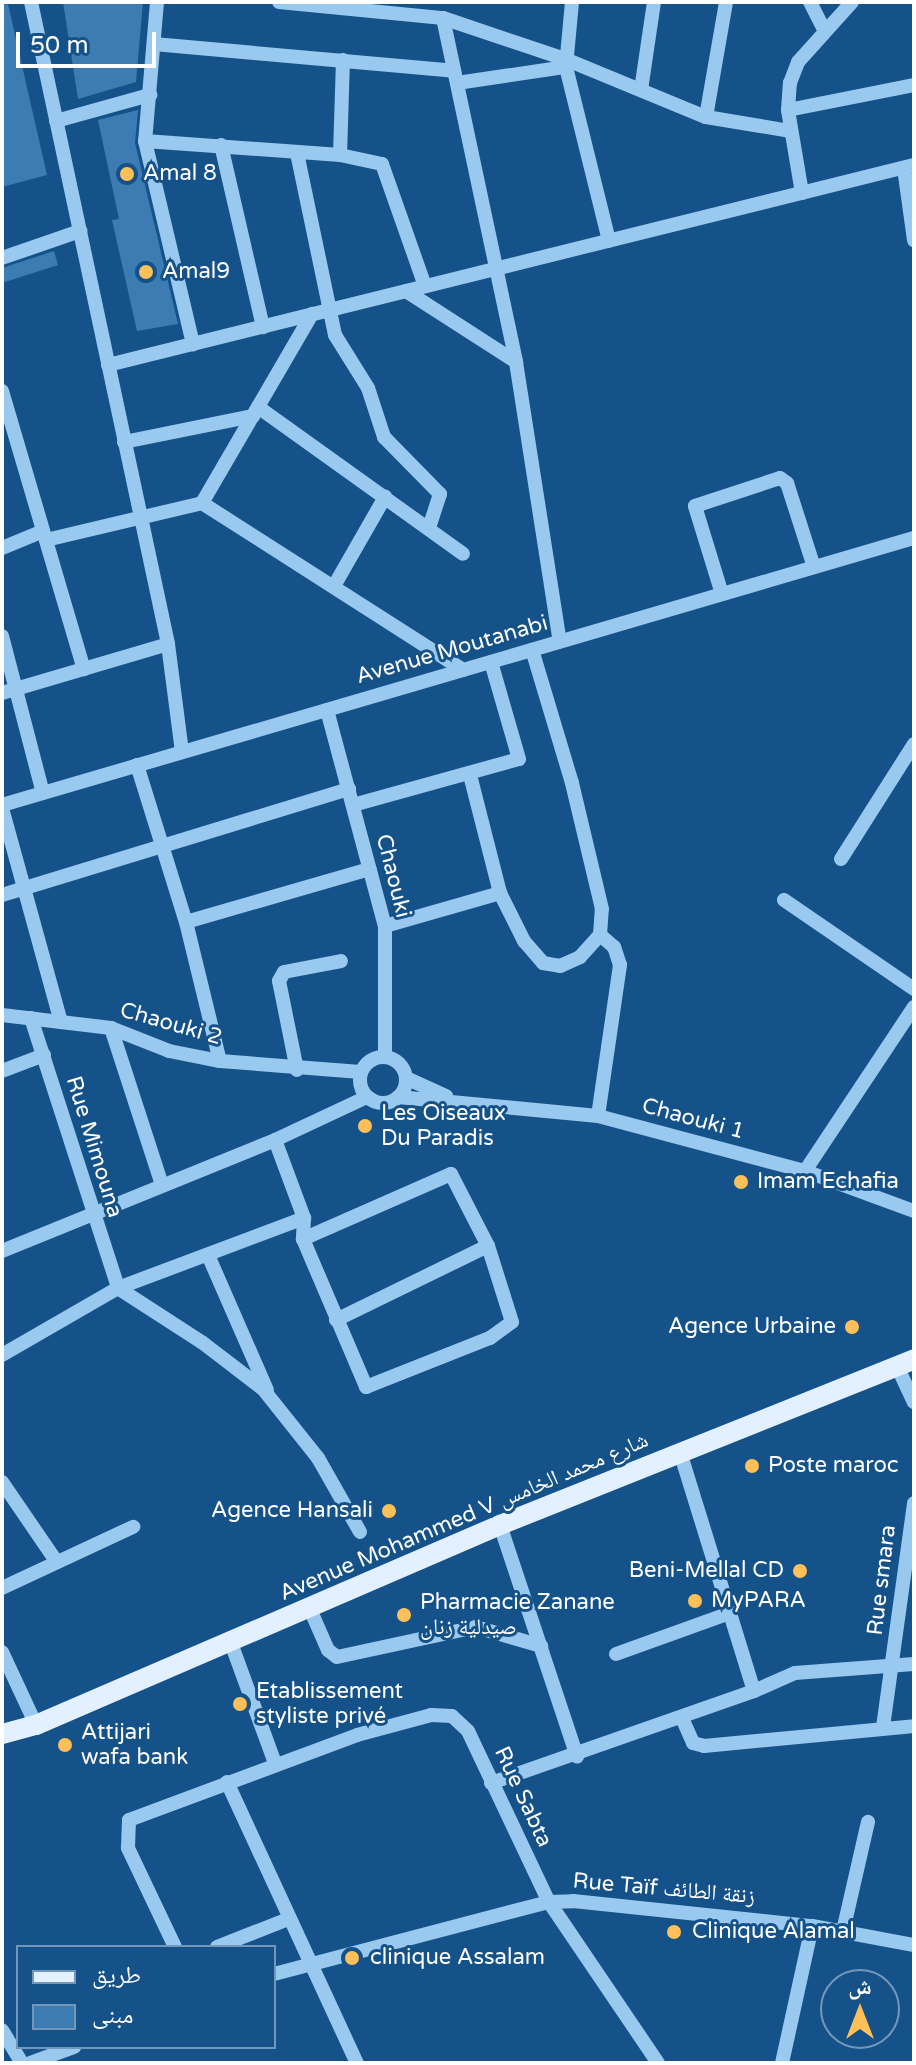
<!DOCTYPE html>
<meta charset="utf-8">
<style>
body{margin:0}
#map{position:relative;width:916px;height:2065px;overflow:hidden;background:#145289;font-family:"Varela Round","Noto Naskh Arabic",sans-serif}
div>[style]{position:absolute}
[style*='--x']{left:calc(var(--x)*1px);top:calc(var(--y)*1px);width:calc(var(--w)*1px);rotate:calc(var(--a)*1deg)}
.building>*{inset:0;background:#3d7cb2}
.minor>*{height:14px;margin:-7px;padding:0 7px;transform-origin:7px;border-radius:7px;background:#9ac9ef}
.minor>.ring{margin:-7px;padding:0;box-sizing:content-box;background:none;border:14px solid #9ac9ef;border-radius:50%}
.major>*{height:20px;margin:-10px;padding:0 10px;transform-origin:10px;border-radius:10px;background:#e3f0ff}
.dots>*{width:22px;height:22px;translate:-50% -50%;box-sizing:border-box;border:4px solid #145289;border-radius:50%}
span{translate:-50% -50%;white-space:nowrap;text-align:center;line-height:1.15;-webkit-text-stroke:6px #145289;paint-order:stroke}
.poi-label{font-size:22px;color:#fff}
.left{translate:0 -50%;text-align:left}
.right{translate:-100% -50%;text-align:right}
.street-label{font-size:22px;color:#fff}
.frame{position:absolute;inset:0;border:4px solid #fff;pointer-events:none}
.legend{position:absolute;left:16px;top:1945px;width:260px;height:104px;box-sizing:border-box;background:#145289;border:2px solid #7297b8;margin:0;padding:10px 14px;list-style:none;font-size:24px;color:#fff}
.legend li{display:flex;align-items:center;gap:16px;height:40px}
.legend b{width:40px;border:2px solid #7297b8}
.north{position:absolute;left:820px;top:1969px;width:80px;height:80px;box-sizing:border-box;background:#145289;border:2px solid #7297b8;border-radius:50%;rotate:0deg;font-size:22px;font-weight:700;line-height:32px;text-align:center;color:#fff}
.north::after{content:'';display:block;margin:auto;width:28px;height:36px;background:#ffbf59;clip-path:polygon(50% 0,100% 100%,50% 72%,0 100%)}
.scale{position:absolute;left:16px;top:32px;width:140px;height:36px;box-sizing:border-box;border:4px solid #fff;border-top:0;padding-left:10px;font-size:24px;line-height:28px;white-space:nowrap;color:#fff;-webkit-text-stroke:6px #145289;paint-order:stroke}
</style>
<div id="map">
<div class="building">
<div style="clip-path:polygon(63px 2px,143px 2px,136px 82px,78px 99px)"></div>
<div style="clip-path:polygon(8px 4px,47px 175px,2px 187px,2px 5px)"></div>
<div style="clip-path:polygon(138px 110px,135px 143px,178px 324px,137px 331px,112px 220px,119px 219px,98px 120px)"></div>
<div style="clip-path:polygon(54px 251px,58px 265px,2px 283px,2px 268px)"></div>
</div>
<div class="minor">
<div style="--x:31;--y:2;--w:656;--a:77.95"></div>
<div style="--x:168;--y:644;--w:109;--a:82.6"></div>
<div style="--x:157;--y:2;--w:140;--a:94.9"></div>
<div style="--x:145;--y:141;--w:209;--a:76.7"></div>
<div style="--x:279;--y:2;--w:165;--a:5.6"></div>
<div style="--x:443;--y:18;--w:129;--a:18.6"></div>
<div style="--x:565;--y:59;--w:152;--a:22.4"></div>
<div style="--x:706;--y:117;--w:86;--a:9.4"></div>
<div style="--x:572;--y:2;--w:65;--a:95.3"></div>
<div style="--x:566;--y:67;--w:179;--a:76.1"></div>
<div style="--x:810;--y:2;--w:31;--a:63"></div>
<div style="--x:443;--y:18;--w:352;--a:78"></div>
<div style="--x:516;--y:362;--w:283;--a:81.1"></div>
<div style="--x:154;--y:44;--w:301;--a:5.1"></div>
<div style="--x:457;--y:83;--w:110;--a:-8.4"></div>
<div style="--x:641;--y:90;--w:89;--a:-81.6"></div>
<div style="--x:788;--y:110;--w:128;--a:-11.2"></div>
<div style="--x:706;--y:117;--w:117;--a:-80.1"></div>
<div style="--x:56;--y:121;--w:98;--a:-15.5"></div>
<div style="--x:145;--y:141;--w:196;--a:4.1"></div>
<div style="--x:340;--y:155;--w:43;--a:12.1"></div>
<div style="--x:382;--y:164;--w:129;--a:70.6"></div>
<div style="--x:221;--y:145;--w:187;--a:77"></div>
<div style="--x:297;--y:153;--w:186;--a:78.2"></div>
<div style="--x:335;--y:335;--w:62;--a:58.1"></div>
<div style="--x:368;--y:388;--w:52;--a:71.9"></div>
<div style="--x:384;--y:437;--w:80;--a:45.5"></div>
<div style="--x:440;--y:494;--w:36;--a:108"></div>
<div style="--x:340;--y:155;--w:95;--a:-88.2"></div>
<div style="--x:904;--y:168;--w:73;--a:82.1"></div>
<div style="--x:802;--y:193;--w:84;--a:-99.6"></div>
<div style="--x:788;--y:110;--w:27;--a:-86"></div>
<div style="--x:790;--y:83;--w:22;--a:-69"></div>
<div style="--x:798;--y:62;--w:81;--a:-48"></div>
<div style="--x:2;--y:258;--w:83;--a:-19.1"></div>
<div style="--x:406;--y:291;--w:131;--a:32.8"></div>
<div style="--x:108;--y:365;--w:830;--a:-13.94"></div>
<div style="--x:2;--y:391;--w:290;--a:73.6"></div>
<div style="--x:258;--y:407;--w:252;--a:35.6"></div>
<div style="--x:124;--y:442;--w:132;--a:-11.4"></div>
<div style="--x:202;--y:503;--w:219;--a:-59.8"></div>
<div style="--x:46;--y:540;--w:160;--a:-13.3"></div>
<div style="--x:202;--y:503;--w:310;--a:32.6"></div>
<div style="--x:2;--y:548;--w:44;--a:-22.5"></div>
<div style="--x:334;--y:586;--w:103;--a:-60.2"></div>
<div style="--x:722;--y:594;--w:92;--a:-107.1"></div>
<div style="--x:695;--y:506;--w:89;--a:-18.2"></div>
<div style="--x:780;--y:478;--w:9;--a:36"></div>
<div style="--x:787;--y:483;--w:88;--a:72.2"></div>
<div style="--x:2;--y:636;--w:162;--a:75.4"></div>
<div style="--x:2;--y:693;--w:173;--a:-16.4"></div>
<div style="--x:327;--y:710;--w:224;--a:75"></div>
<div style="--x:385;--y:926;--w:131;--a:90"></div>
<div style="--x:137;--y:765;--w:164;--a:72.7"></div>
<div style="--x:186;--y:922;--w:143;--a:76.3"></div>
<div style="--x:470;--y:775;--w:122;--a:75.7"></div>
<div style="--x:500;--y:893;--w:54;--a:63.4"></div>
<div style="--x:524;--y:941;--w:29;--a:49"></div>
<div style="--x:543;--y:963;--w:17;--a:10"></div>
<div style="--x:560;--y:966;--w:22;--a:-24"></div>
<div style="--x:580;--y:957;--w:30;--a:-48"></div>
<div style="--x:600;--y:935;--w:26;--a:-86"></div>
<div style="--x:602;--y:909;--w:130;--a:-103.4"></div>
<div style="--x:572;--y:783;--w:139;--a:-106.7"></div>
<div style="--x:2;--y:805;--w:950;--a:-16.32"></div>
<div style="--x:353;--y:805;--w:172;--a:-15.5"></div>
<div style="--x:519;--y:759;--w:101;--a:-106.1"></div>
<div style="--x:2;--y:808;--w:222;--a:74.6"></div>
<div style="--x:841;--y:859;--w:136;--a:-57.6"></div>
<div style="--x:2;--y:895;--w:363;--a:-17"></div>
<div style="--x:784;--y:900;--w:158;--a:34.4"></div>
<div style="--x:186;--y:922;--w:191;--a:-16.1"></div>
<div style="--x:385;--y:926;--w:120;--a:-16"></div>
<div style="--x:2;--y:1015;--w:110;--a:6.8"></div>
<div style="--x:111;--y:1028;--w:62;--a:21.6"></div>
<div style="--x:169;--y:1051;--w:52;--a:11.1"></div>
<div style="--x:220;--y:1061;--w:141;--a:4.5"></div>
<div style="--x:31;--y:1018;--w:284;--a:72.1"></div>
<div style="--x:118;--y:1288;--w:101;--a:32.9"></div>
<div style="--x:203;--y:1343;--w:76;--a:37.5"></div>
<div style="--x:263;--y:1389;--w:88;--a:51.4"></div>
<div style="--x:318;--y:1458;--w:85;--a:60.4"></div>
<div style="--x:111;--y:1028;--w:165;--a:72"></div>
<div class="ring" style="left:360px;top:1057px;width:32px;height:32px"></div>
<div style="--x:297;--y:1070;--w:91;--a:-101.4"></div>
<div style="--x:279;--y:981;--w:10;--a:-61"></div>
<div style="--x:284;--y:972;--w:58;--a:-10.9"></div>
<div style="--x:2;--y:1071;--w:45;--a:-20.9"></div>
<div style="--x:406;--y:1078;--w:44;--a:24.2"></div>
<div style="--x:398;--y:1097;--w:201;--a:5.4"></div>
<div style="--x:598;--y:1116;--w:214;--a:14.9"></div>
<div style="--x:805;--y:1171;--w:116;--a:20.2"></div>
<div style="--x:598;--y:1116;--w:153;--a:-81.7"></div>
<div style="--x:620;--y:965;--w:19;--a:-108"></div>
<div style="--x:614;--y:947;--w:18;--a:-139"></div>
<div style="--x:275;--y:1140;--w:83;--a:69.6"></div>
<div style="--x:304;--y:1218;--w:21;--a:93"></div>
<div style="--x:303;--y:1239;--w:161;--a:66.9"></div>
<div style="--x:366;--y:1387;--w:133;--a:-21.6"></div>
<div style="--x:490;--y:1338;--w:27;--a:-36"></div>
<div style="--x:512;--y:1322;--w:80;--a:-107.5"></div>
<div style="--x:488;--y:1246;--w:81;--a:-117.2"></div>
<div style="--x:451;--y:1174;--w:162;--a:156.3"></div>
<div style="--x:805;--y:1171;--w:197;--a:-56.4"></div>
<div style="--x:2;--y:1251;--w:295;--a:-22.1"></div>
<div style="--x:275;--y:1140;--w:102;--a:-25.1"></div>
<div style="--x:367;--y:1097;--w:6;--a:31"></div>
<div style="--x:208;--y:1255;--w:147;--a:66.4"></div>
<div style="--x:336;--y:1320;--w:169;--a:-26"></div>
<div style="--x:2;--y:1355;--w:134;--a:-30"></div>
<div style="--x:118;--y:1288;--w:199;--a:-20.6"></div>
<div style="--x:897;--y:1366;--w:40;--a:65"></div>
<div style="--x:680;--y:1452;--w:250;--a:72.8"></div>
<div style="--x:754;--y:1691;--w:45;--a:-23.7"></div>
<div style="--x:795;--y:1673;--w:119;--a:-4.3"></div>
<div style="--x:2;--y:1482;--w:96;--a:55.6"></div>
<div style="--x:500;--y:1525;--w:244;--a:71.6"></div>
<div style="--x:2;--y:1588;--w:145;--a:-25"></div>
<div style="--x:310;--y:1609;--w:45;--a:66.3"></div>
<div style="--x:328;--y:1650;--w:11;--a:38"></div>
<div style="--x:337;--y:1657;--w:142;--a:-12.2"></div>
<div style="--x:476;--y:1627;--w:68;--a:16.3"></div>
<div style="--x:231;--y:1643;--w:128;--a:69.9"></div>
<div style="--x:2;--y:1652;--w:81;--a:65"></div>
<div style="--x:616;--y:1654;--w:121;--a:-19.8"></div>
<div style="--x:682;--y:1718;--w:27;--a:66"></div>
<div style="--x:693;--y:1743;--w:11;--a:15"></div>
<div style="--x:704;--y:1746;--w:211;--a:-5.4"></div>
<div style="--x:883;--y:1727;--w:226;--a:-82.1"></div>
<div style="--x:227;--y:1782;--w:310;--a:65.2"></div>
<div style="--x:491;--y:1783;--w:279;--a:-19.3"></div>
<div style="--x:843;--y:1931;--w:112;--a:-77.1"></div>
<div style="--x:175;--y:1947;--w:110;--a:-115.4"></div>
<div style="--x:128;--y:1848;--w:28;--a:-88"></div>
<div style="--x:129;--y:1820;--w:243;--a:-20.4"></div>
<div style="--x:357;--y:1735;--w:77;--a:-15.1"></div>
<div style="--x:431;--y:1715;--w:21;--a:3"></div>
<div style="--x:452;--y:1716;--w:22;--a:43"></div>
<div style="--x:468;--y:1731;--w:189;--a:64.7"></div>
<div style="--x:549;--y:1902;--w:194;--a:55.9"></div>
<div style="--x:217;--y:1947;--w:76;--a:-21.5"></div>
<div style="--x:274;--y:1974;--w:284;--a:-14.7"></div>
<div style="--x:549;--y:1902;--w:24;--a:-2"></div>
<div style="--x:573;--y:1901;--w:240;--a:6"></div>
<div style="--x:812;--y:1926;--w:104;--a:10.6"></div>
<div style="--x:2;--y:2030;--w:39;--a:59"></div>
<div style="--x:30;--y:2063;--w:47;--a:-20"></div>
<div style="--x:782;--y:2063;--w:140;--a:-77.6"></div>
</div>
<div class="major">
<div style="--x:2;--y:1734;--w:35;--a:-15"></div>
<div style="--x:36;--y:1725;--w:505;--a:-23.32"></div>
<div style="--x:500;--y:1525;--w:446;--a:-21.8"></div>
</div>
<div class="dots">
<div style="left:127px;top:174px;background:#ffbf59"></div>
<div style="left:146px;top:272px;background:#ffbf59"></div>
<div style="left:365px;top:1126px;background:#ffbf59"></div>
<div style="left:741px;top:1182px;background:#ffbf59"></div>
<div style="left:852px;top:1327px;background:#ffbf59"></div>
<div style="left:752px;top:1466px;background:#ffbf59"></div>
<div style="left:389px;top:1511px;background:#ffbf59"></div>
<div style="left:800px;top:1571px;background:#ffbf59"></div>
<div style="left:695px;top:1601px;background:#ffbf59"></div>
<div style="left:404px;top:1615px;background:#ffbf59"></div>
<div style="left:240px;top:1704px;background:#ffbf59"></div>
<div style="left:65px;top:1745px;background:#ffbf59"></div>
<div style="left:674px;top:1932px;background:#ffbf59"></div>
<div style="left:352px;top:1958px;background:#ffbf59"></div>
</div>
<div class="poi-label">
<span class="left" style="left:143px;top:174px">Amal 8</span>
<span class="left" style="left:162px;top:272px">Amal9</span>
<span class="left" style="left:381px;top:1126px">Les Oiseaux<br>Du Paradis</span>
<span class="left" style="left:757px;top:1182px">Imam Echafia</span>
<span class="right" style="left:836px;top:1327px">Agence Urbaine</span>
<span class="left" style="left:768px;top:1466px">Poste maroc</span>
<span class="right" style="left:373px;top:1511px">Agence Hansali</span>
<span class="right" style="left:784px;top:1571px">Beni-Mellal CD</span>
<span class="left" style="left:711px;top:1601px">MyPARA</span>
<span class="left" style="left:420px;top:1615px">Pharmacie Zanane<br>صيدلية زنان</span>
<span class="left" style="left:256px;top:1704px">Etablissement<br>styliste privé</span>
<span class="left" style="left:81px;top:1745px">Attijari<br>wafa bank</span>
<span class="left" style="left:692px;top:1932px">Clinique Alamal</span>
<span class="left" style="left:370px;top:1958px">clinique Assalam</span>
</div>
<div class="street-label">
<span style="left:452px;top:650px;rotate:-16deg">Avenue Moutanabi</span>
<span style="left:393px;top:876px;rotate:76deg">Chaouki</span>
<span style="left:171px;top:1024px;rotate:16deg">Chaouki 2</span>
<span style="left:693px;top:1119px;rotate:15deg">Chaouki 1</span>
<span style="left:94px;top:1147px;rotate:73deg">Rue Mimouna</span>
<span style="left:464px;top:1517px;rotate:-23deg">Avenue Mohammed V شارع محمد الخامس</span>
<span style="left:882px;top:1580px;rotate:-83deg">Rue smara</span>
<span style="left:523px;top:1797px;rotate:65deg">Rue Sabta</span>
<span style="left:664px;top:1889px;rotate:5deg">Rue Taïf زنقة الطائف</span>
</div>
<div class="frame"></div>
<ul class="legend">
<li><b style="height:10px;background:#e3f0ff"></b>طريق</li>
<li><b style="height:22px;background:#3d7cb2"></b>مبنى</li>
</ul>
<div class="north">ش</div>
<div class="scale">50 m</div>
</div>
